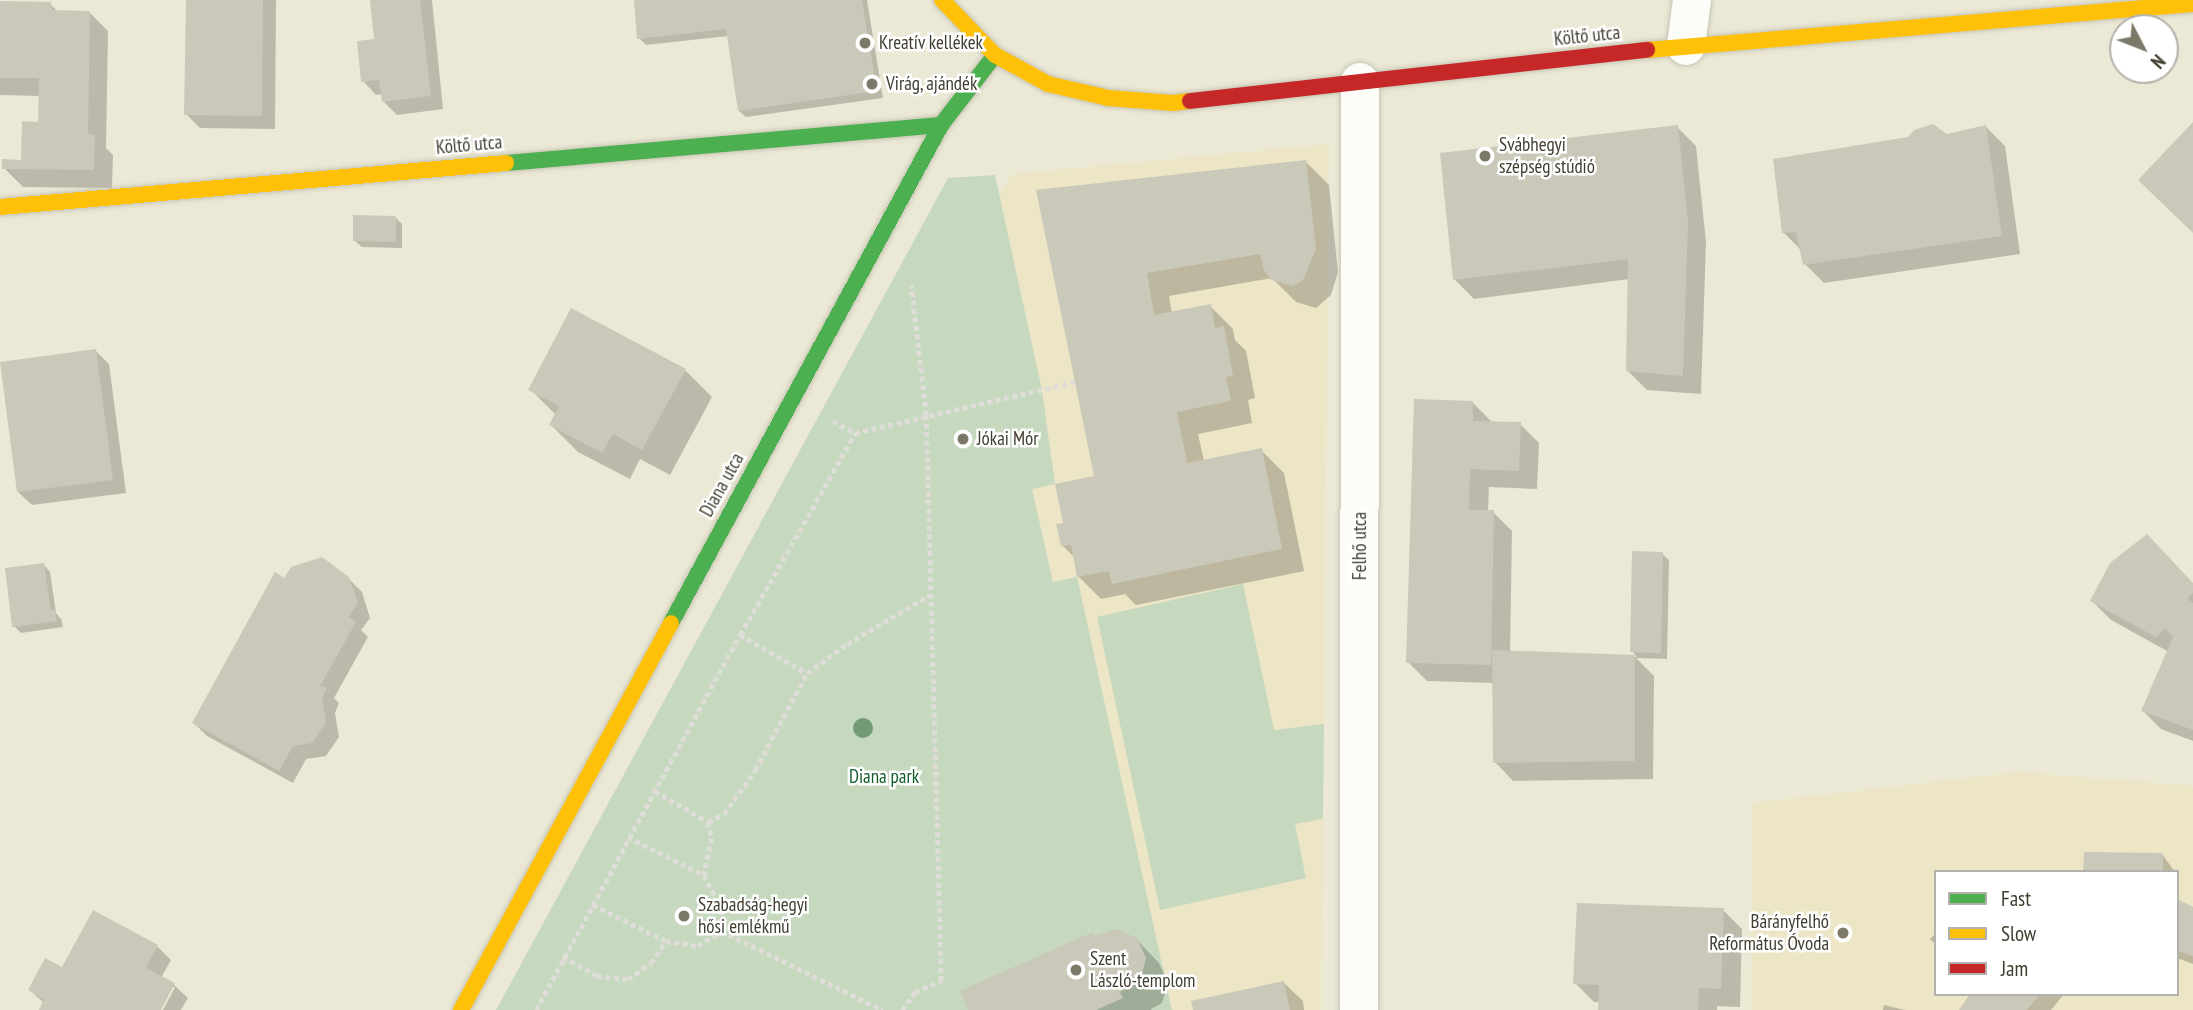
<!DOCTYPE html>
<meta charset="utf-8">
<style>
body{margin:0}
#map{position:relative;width:2193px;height:1010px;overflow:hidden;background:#ebe8d5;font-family:"PT Sans Narrow",sans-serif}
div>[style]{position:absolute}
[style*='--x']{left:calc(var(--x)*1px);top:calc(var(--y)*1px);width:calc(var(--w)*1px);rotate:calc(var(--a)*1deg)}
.built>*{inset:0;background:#ece5c6}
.green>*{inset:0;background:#c6d8be}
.shadow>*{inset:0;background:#0003}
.building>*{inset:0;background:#cac8b8}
.path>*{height:4.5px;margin-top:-2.25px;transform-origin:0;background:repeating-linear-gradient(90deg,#deddd7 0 5px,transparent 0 8.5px)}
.roads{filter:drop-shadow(0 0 2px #c7c5b5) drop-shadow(0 0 2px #c7c5b5)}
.street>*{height:38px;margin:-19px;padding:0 19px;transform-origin:19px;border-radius:19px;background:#fcfcf9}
.fast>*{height:16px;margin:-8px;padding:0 8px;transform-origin:8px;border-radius:8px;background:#4caf50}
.slow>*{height:16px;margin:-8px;padding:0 8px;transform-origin:8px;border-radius:8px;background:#ffc107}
.jam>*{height:16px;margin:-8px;padding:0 8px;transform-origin:8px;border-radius:8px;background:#c62828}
.trees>*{width:20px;height:20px;margin:-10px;border-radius:50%;background:#749b77}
.dots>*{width:19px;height:19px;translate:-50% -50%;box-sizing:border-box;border:4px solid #fff;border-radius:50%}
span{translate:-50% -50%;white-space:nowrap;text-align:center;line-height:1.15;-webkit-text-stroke:5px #fff;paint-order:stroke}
.street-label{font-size:19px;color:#403d2f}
.poi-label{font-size:19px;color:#403d2f}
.left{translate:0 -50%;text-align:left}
.right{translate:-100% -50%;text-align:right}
.park-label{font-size:19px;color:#125c2a}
.legend{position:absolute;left:1934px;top:870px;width:245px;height:126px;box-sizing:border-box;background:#fff;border:2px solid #b3b1ac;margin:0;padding:9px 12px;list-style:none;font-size:21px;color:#403d2f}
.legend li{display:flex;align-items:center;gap:14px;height:35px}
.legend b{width:35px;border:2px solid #b3b1ac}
.north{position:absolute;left:2109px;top:14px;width:70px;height:70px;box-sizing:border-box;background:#fff;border:2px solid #b3b1ac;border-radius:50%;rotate:132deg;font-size:19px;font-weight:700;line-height:28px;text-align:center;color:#403d2f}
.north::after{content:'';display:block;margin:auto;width:24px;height:32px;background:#7c7969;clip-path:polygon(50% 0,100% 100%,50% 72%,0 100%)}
</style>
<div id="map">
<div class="built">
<div style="clip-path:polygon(1329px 144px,1321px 1010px,1172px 1010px,1077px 578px,1053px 582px,1032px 489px,1055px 483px,1042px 390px,999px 192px,1013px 174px)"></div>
<div style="clip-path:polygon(evenodd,2021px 772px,2193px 786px,2193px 1010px,1751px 1010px,1752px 803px,2021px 772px,1936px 872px,2177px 872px,2177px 994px,1936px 994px,1936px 872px)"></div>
</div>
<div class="green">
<div style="clip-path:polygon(995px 175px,1042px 390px,1055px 484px,1032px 489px,1053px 582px,1077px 577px,1172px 1010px,496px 1010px,948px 178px)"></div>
<div style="clip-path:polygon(1243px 584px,1274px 730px,1324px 724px,1323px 819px,1295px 824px,1306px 878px,1160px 910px,1097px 617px)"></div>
</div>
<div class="shadow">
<div style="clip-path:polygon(187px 0,276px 0,275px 129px,200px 128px,186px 114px)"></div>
<div style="clip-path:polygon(371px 0,432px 0,443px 109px,397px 115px,383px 101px,382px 94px,376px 95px,363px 81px,376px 41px)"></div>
<div style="clip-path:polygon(636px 0,867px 0,883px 98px,746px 117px,739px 111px,728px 36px,646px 45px,639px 38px)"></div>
<div style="clip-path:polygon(0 3px,50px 4px,58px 12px,89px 12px,108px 31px,106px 148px,113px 155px,112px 188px,23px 187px,4px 168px,23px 161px,40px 123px,40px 96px,0 95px)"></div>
<div style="clip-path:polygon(1677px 127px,1696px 146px,1706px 242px,1701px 394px,1647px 390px,1628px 371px,1630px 279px,1474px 299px,1455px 280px)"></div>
<div style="clip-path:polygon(1986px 127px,2005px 146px,2020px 254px,1824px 283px,1805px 264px,1802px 251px,1784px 233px,1908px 139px,1946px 136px)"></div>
<div style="clip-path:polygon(1306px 162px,1329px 185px,1338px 272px,1331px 295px,1316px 308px,1296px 302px,1272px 278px,1169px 296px,1172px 314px,1210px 306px,1233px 329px,1235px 340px,1246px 351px,1255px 398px,1248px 400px,1252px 423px,1198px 434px,1204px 461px,1261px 450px,1284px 473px,1304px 571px,1136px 605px,1125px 594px,1101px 599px,1078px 576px,1075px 558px,1062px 545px,1065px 525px,1096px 477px,1038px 192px)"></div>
<div style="clip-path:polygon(395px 217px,402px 224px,402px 248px,362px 247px,355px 241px)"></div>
<div style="clip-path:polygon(96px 351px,109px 364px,126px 493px,32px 505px,18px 492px)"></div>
<div style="clip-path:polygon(685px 370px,712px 397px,670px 475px,640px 459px,630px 479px,578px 452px,551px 425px,556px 415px,530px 389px)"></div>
<div style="clip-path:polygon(1473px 403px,1492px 422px,1520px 424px,1539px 443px,1537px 489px,1489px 487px,1488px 512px,1493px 512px,1512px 531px,1510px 652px,1637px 657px,1632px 651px,1662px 554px,1669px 560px,1667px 659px,1636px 658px,1654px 676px,1653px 779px,1513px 781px,1495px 762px,1494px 683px,1427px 681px,1408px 662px)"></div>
<div style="clip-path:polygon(44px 565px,50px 572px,56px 613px,61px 619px,63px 627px,21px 633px,14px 626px)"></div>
<div style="clip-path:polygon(348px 578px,362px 592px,370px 618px,361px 630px,368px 637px,334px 698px,339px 703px,335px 713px,339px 737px,326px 756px,306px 759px,293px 783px,207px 736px,194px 723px,284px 580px)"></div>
<div style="clip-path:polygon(2193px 584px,2193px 741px,2161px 729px,2143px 711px,2169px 652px,2111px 620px,2092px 601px)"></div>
<div style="clip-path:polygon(2162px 854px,2175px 872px,2085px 872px)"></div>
<div style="clip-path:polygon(2177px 901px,2193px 909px,2193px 964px,2177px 958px)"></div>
<div style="clip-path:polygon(1723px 910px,1742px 929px,1740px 1007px,1717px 1006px,1717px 1010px,1600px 1010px,1600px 1002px,1594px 1002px,1575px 983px)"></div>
<div style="clip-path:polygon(94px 912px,157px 946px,171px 960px,161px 978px,174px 985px,188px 998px,181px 1010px,163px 1010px,175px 987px,171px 987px,159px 1010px,41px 1010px,44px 1003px,30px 990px,63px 969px)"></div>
<div style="clip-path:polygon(1936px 933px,1936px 945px,1930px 939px)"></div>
<div style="clip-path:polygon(1092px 934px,1096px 938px,1136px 939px,1159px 963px,1168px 982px,1162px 1003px,1150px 1010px,970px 1010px)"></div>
<div style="clip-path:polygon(1284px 983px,1303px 1001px,1304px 1010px,1194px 1010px)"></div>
<div style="clip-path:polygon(1972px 994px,2064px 994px,2051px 1010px,1961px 1010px)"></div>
<div style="clip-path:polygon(1884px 1005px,1905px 1010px,1883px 1010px)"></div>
</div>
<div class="building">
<div style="clip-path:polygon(186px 0,263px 0,262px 116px,184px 115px)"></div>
<div style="clip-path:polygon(370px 0,420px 0,431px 96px,382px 102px,379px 80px,361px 82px,357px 41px,374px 39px)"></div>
<div style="clip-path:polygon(634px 0,862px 0,877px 91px,738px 111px,726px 29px,637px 39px)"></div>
<div style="clip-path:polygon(0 1px,51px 2px,52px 10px,90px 11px,88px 134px,95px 135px,94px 170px,2px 169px,2px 159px,21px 160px,22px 121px,38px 122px,39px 78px,0 78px)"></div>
<div style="clip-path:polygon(2193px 122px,2193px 233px,2138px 180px)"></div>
<div style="clip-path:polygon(1933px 124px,1947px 134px,1986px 125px,2002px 236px,1803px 265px,1796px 232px,1782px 233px,1773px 159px,1908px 137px,1914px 130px)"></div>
<div style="clip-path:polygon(1678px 125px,1688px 222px,1683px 376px,1626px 371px,1628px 259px,1453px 280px,1440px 153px)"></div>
<div style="clip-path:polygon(1306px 160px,1316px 249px,1303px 280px,1293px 286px,1271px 280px,1264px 270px,1260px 254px,1147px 273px,1154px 315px,1211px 304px,1215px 328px,1224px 326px,1233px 376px,1226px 377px,1231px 401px,1177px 412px,1187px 463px,1262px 448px,1282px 549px,1112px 584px,1109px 571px,1077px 577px,1071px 545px,1061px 546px,1056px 524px,1063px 523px,1055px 484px,1094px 476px,1036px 190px)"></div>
<div style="clip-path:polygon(353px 215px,396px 216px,396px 242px,353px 241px)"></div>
<div style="clip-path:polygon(571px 308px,686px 369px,642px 450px,613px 434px,602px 453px,549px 425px,559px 406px,528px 390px)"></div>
<div style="clip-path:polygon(96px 349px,113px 480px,17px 492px,0 362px)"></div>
<div style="clip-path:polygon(1414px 399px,1473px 401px,1473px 421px,1521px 422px,1519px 471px,1470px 469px,1469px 510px,1494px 510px,1491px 665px,1406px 663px)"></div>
<div style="clip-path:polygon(2147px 534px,2193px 583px,2193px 593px,2187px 598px,2193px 603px,2193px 730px,2141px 711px,2173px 637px,2165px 628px,2156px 637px,2090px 601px,2110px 563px)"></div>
<div style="clip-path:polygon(1632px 551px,1663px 552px,1661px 653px,1630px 652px)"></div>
<div style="clip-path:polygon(322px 557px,349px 577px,358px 603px,348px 617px,356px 622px,320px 686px,327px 688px,322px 699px,326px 722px,312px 743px,293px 746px,279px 771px,192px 723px,275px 572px,284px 578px,291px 567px)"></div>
<div style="clip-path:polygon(44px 563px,51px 611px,55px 610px,57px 621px,12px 627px,5px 568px)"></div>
<div style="clip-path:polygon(1492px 650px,1635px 655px,1635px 761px,1493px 763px)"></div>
<div style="clip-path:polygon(2084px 852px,2163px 853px,2163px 872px,2083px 872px)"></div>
<div style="clip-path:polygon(2177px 899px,2193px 907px,2193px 956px,2177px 951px)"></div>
<div style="clip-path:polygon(1577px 903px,1724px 908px,1721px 989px,1699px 988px,1698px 1010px,1598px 1010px,1599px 985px,1573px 984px)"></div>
<div style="clip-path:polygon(93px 910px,158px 945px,146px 968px,175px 983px,161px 1010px,39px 1010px,44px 999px,28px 990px,45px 958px,62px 967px)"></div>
<div style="clip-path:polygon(1116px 929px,1137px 938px,1146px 958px,1140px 981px,1120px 992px,1123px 998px,1096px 1010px,968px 1010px,960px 991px,1093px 932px,1094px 936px)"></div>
<div style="clip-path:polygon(1284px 981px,1290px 1010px,1193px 1010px,1191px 1001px)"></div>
<div style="clip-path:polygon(1970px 994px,2040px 994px,2027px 1010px,1959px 1010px)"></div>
</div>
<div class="path">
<div style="--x:833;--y:421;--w:25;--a:29"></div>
<div style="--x:740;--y:635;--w:77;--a:29.6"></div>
<div style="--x:807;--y:673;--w:49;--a:-35.9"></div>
<div style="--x:847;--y:644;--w:96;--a:-30.6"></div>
<div style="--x:655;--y:791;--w:61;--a:30.3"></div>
<div style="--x:708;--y:822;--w:16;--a:76"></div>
<div style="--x:712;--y:838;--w:38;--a:102"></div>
<div style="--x:704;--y:875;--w:39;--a:63"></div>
<div style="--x:722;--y:910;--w:21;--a:93"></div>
<div style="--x:721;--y:931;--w:180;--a:26"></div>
<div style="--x:708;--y:822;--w:18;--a:-27"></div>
<div style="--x:724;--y:814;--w:54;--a:-54.8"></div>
<div style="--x:755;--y:770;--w:110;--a:-61.8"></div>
<div style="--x:628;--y:837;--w:85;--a:26.6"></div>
<div style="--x:593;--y:905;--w:81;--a:26.3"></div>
<div style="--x:666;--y:941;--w:32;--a:9"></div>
<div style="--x:698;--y:946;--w:27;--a:-33"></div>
<div style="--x:563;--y:957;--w:39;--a:29"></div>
<div style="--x:597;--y:976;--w:31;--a:6"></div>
<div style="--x:628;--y:979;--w:28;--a:-35"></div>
<div style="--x:651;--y:963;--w:27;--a:-56"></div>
<div style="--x:536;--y:1010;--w:427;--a:-61.5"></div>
<div style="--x:740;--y:635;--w:232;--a:-60.3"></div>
<div style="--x:855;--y:433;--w:226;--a:-13.1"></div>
<div style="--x:902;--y:1010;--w:22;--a:-54"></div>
<div style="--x:915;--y:992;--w:28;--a:-23"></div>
<div style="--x:941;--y:981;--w:566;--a:-91.52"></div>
<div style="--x:926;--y:415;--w:131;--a:-96.6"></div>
</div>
<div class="roads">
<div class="street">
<div style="--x:1686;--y:46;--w:46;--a:-82.6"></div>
<div style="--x:1359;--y:1010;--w:928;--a:-89.94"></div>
</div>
<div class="fast">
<div style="--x:506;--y:163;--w:437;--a:-5"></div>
<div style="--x:671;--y:623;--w:566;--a:-61.53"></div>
<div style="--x:941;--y:125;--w:88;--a:-52.4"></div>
</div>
<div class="slow">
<div style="--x:942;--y:0;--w:76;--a:46.1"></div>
<div style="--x:995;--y:55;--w:60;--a:28.7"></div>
<div style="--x:1048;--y:84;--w:62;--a:13.1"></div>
<div style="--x:1108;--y:98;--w:65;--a:4.4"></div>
<div style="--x:1173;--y:103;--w:17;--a:-7"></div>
<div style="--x:1647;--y:50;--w:548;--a:-4.82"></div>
<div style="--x:0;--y:207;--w:508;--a:-4.97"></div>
<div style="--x:461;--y:1010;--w:440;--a:-61.5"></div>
</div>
<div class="jam">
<div style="--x:1190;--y:101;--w:460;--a:-6.4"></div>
</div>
</div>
<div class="trees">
<div style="left:863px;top:728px"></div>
</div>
<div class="dots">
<div style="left:865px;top:43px;background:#7c7969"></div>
<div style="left:872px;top:84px;background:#7c7969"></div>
<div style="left:1485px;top:156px;background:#7c7969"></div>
<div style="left:963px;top:439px;background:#7c7969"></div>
<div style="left:684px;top:916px;background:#7c7969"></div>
<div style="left:1843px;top:933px;background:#7c7969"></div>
<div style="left:1076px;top:970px;background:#7c7969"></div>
</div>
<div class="street-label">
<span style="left:1587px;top:36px;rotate:-6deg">Költő utca</span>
<span style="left:469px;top:145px;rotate:-5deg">Költő utca</span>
<span style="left:722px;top:485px;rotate:-61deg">Diana utca</span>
<span style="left:1360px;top:546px;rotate:-90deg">Felhő utca</span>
</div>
<div class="poi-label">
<span class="left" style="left:879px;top:43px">Kreatív kellékek</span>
<span class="left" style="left:886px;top:84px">Virág, ajándék</span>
<span class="left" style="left:1499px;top:156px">Svábhegyi<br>szépség stúdió</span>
<span class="left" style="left:977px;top:439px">Jókai Mór</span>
<span class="left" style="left:698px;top:916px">Szabadság-hegyi<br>hősi emlékmű</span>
<span class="right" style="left:1829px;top:933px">Bárányfelhő<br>Református Óvoda</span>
<span class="left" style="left:1090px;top:970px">Szent<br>László-templom</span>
</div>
<div class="park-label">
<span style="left:884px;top:777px">Diana park</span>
</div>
<ul class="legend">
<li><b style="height:9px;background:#4caf50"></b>Fast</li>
<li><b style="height:9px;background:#ffc107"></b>Slow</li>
<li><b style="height:9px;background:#c62828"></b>Jam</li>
</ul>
<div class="north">N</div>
</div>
